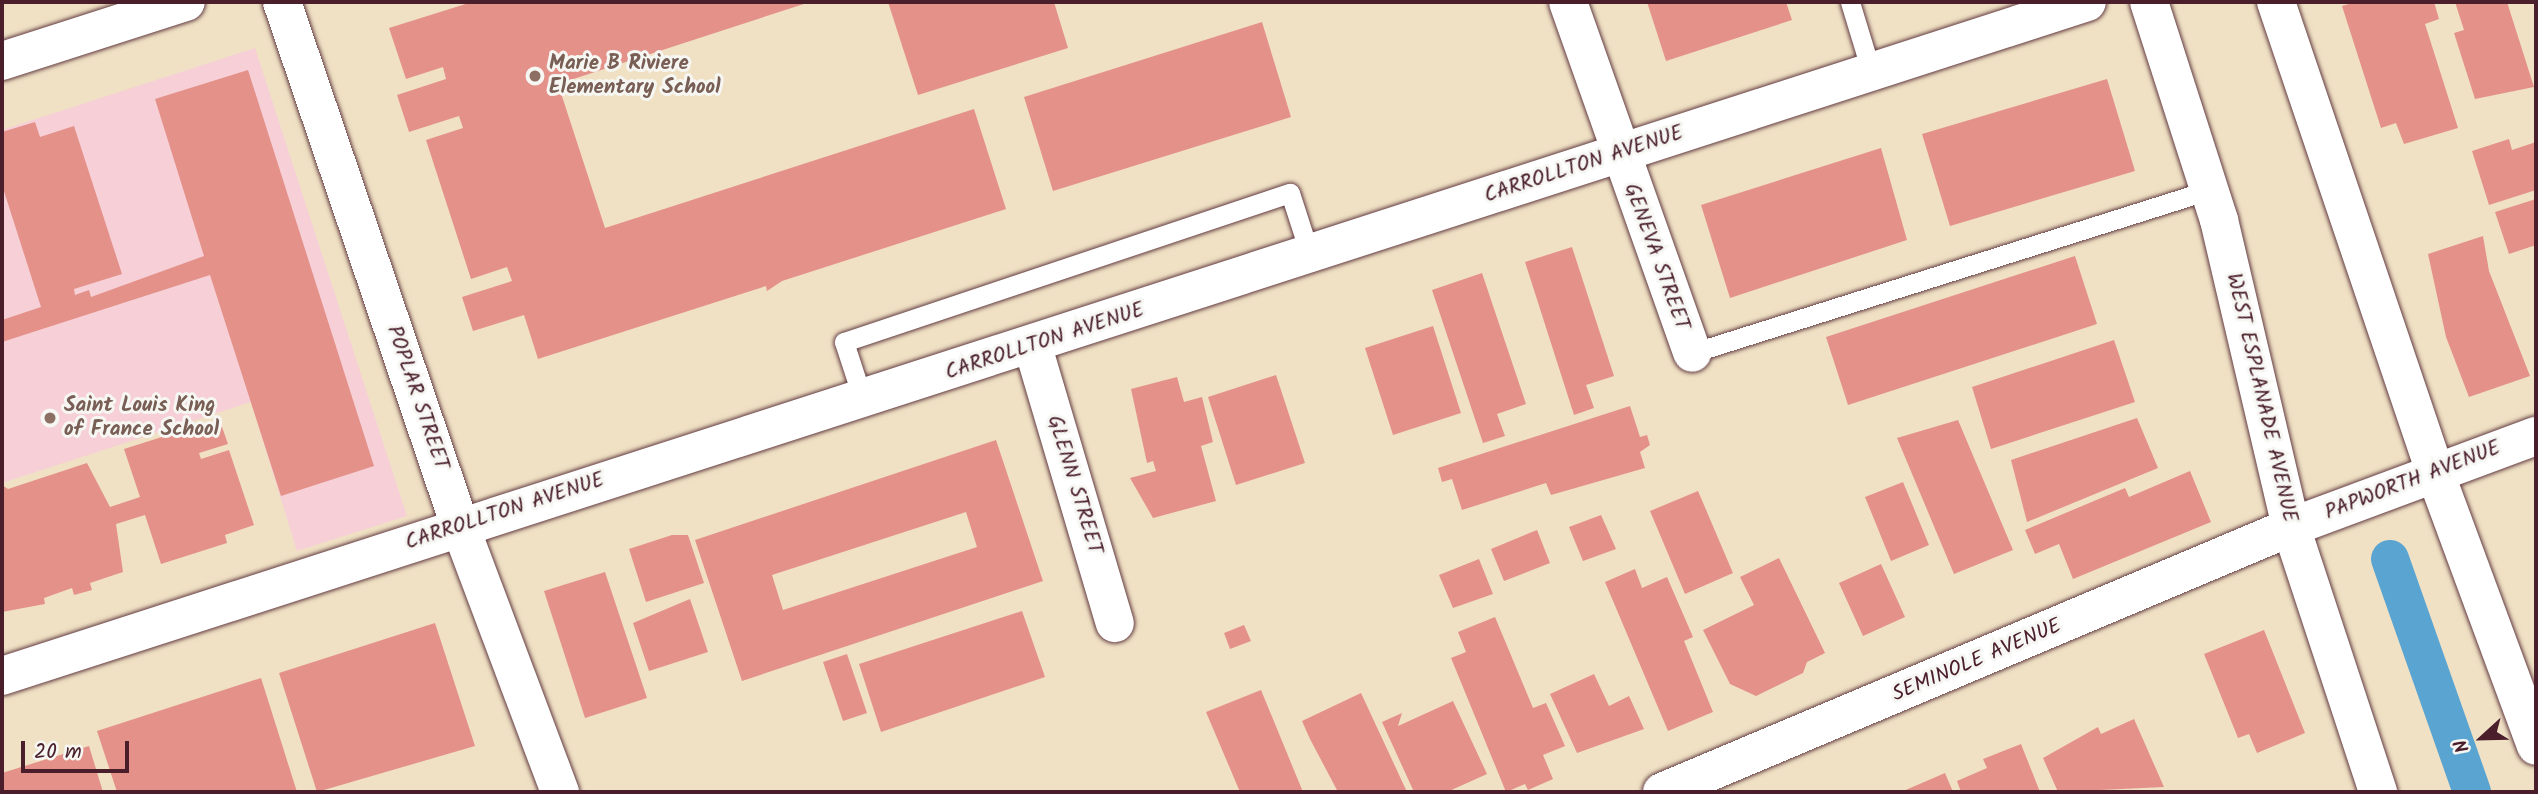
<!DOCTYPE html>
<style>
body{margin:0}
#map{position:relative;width:2538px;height:794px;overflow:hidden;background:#f0e1c4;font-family:Kalam,sans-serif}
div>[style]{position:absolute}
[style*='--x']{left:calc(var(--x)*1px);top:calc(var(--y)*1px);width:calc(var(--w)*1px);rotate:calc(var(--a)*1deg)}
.built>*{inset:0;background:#f6cfd7}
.canal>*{height:38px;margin:-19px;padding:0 19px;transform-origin:19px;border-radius:19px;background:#5aa4d2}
.building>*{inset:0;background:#e49189}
.roads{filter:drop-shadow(0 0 2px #633c42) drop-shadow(0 0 2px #633c42)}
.service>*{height:19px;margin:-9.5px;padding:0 9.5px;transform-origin:9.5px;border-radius:9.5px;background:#fff}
.minor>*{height:38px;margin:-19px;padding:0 19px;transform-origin:19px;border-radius:19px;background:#fff}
.secondary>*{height:38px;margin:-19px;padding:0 19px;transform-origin:19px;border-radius:19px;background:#fff}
.dots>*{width:19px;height:19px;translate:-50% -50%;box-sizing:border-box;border:4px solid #f6f6f2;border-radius:50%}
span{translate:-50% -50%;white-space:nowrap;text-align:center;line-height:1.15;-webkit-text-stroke:6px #f6f6f2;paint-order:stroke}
.education-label{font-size:21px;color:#785e54;font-weight:700}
.left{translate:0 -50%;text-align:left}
.street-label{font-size:21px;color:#4a1f2b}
.frame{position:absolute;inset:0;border:4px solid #4a1f2b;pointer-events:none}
.north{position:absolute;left:2447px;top:703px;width:70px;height:70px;-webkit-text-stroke:5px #f6f6f2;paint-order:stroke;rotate:248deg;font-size:19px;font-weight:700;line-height:28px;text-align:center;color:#4a1f2b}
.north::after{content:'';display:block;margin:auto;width:24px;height:32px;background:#4a1f2b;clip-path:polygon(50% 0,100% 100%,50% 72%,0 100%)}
.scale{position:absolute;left:21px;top:741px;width:108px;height:32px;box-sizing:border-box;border:4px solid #4a1f2b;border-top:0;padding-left:9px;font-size:21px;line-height:24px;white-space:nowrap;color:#4a1f2b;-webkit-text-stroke:5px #f6f6f2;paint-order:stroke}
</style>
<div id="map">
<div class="built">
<div style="clip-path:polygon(255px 48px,407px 516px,297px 551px,251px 402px,2px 483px,2px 130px)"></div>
</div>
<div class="canal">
<div style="--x:2390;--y:559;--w:247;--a:70.6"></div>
</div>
<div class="building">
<div style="clip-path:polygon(472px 2px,810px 2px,558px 84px,605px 228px,974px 109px,1006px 209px,782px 281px,767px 291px,766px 286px,538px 359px,524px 315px,473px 331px,462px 297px,512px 281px,507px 267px,471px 279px,426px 140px,463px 128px,459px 116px,409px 132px,397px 95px,446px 79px,443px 67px,406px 79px,389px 28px)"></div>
<div style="clip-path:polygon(888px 2px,1054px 2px,1068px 48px,918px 95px)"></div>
<div style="clip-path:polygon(1647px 2px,1786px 2px,1792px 20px,1666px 61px)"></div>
<div style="clip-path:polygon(2356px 2px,2434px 2px,2439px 19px,2425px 24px,2458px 128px,2404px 144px,2396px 123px,2381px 128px,2342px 6px)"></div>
<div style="clip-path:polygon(2455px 2px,2507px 2px,2534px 87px,2475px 99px,2454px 33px,2464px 30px)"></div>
<div style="clip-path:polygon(1262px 22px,1291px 117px,1053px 191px,1024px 97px)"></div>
<div style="clip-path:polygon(248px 70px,374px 466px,281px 496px,210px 275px,2px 342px,2px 320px,41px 307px,2px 185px,2px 132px,35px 122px,40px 137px,74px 126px,122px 274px,74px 289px,75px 295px,89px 290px,91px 297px,204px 256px,155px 99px)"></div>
<div style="clip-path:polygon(2107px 79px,2135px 171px,1950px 226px,1922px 134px)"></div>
<div style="clip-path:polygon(2509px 139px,2512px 150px,2536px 142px,2536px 190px,2489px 205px,2472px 151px)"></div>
<div style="clip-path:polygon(1881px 148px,1907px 240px,1730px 298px,1701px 205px)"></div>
<div style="clip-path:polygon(2536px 199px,2536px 245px,2509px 254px,2495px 212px)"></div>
<div style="clip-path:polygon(2483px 236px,2489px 271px,2530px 376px,2469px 397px,2446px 337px,2428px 254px)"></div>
<div style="clip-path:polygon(1572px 247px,1614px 376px,1586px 385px,1594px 408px,1574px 415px,1525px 262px)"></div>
<div style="clip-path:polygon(2075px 256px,2097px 324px,1848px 405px,1826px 337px)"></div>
<div style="clip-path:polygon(1482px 273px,1526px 404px,1497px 414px,1505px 436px,1483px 443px,1432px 290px)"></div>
<div style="clip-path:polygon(1433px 326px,1461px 413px,1393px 435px,1365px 348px)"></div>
<div style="clip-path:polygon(2114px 340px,2135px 402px,1991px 449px,1972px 387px)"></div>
<div style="clip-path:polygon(1276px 375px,1305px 463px,1236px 485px,1208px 397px)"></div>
<div style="clip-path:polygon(1177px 377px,1184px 402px,1202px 397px,1213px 442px,1201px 446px,1216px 501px,1153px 518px,1130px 478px,1156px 471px,1153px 461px,1147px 463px,1131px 389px)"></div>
<div style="clip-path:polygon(1630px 406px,1640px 437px,1647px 435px,1650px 445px,1640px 452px,1645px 468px,1551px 495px,1546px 483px,1462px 510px,1452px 479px,1442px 482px,1438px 468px)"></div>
<div style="clip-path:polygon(2137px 418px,2158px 468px,2027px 522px,2011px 460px)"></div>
<div style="clip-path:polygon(1958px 420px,2013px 550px,1954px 574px,1897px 438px)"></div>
<div style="clip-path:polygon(222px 427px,228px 444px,199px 453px,201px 459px,229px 450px,254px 525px,225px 535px,227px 543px,161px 564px,145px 515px,116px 524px,123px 572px,90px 583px,92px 590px,74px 595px,72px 588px,44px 598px,45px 604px,2px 612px,2px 485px,8px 489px,87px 463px,110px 507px,140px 497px,124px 449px,190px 428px,193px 436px)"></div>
<div style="clip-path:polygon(evenodd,996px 440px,1043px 581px,742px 681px,695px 540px,996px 440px,966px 512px,977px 547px,783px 610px,772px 575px,966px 512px)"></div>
<div style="clip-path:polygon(2190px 471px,2211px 522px,2073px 579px,2059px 544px,2035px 554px,2025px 530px,2125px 488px,2129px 497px)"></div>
<div style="clip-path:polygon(1903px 482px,1929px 545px,1891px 561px,1865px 497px)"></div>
<div style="clip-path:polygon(1698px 491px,1733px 573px,1685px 594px,1650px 511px)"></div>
<div style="clip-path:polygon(1601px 515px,1616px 549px,1583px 561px,1569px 527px)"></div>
<div style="clip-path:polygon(1537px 530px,1550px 563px,1504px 581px,1491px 549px)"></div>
<div style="clip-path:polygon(672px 535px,688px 535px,704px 583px,646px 602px,629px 549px)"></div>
<div style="clip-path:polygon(1779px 558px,1825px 653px,1807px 662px,1803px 673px,1756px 696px,1730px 684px,1703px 630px,1754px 605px,1740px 577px)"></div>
<div style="clip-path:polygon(1479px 559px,1493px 594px,1453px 608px,1439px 575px)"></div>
<div style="clip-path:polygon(1881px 564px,1905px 617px,1863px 636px,1839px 583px)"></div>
<div style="clip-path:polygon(1635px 569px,1642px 588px,1667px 577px,1693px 637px,1684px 641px,1713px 712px,1668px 731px,1605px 582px)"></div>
<div style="clip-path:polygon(605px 572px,647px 698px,585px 718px,544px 591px)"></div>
<div style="clip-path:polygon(690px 599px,708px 652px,649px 671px,633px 623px)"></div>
<div style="clip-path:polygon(1022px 611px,1045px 677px,881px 732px,859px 664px)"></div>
<div style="clip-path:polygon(1495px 617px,1533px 708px,1546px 703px,1565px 746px,1543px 755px,1553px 779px,1528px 790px,1525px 784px,1506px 792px,1451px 658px,1466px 652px,1458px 632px)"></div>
<div style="clip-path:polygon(435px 623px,475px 746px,317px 792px,279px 673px)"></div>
<div style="clip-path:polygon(1244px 625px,1251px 641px,1230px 649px,1224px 633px)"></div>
<div style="clip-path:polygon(2264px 630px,2305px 733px,2257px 753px,2249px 734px,2238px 738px,2204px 654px)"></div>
<div style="clip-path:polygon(847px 654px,867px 713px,843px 721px,823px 662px)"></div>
<div style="clip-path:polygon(1594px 674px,1609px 706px,1629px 696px,1644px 729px,1577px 753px,1550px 694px)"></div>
<div style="clip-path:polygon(261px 678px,297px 792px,117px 792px,97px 731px)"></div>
<div style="clip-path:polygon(1261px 690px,1303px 792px,1240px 792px,1206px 712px)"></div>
<div style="clip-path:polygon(1361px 693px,1407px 792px,1338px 792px,1310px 739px,1302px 721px)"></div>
<div style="clip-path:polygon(1453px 701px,1487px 774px,1447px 792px,1414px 792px,1382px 722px,1402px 713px,1398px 726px)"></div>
<div style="clip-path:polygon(2134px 719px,2164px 787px,2058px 792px,2043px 758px,2098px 727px,2101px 734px)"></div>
<div style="clip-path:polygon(2021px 744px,2040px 792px,1961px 792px,1957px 781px,1987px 768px,1983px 759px)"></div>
<div style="clip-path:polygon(89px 746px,103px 792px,2px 792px,2px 773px)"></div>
<div style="clip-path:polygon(1945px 773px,1953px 792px,1901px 792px)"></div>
</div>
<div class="roads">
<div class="service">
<div style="--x:1850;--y:2;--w:72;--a:73.1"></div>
<div style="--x:1692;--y:353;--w:542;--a:-17.5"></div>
<div style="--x:863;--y:400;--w:61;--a:-108.1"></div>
<div style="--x:844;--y:342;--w:470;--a:-18.5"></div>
<div style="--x:1290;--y:193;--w:65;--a:72.1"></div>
</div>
<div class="minor">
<div style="--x:282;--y:2;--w:553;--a:71.24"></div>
<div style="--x:460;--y:526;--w:284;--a:69.4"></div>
<div style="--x:1568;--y:2;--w:372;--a:70.5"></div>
<div style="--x:1033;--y:347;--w:288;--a:73.5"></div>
<div style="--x:2;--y:676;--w:2191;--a:-17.91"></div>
<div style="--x:1662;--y:792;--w:683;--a:-22.85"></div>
<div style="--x:2291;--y:527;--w:261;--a:-20.4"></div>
</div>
<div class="secondary">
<div style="--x:2149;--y:2;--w:229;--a:72.2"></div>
<div style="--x:2219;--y:220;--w:315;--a:76.8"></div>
<div style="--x:2291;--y:527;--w:279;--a:71.8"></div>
<div style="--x:2276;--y:2;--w:494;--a:71.3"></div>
<div style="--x:2434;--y:470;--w:294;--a:69.7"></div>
<div style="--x:2;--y:61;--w:193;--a:-17.8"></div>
</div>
</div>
<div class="dots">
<div style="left:535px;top:76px;background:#8d6e63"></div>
<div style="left:50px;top:418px;background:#8d6e63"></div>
</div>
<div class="education-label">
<span class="left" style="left:549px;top:76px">Marie B Riviere<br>Elementary School</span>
<span class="left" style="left:64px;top:418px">Saint Louis King<br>of France School</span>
</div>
<div class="street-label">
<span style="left:1584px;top:165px;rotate:-18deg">CARROLLTON AVENUE</span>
<span style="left:1656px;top:257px;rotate:70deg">GENEVA STREET</span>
<span style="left:1045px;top:342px;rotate:-18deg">CARROLLTON AVENUE</span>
<span style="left:417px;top:398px;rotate:71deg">POPLAR STREET</span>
<span style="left:2261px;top:398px;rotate:77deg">WEST ESPLANADE AVENUE</span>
<span style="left:2413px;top:481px;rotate:-21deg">PAPWORTH AVENUE</span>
<span style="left:1074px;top:485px;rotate:73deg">GLENN STREET</span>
<span style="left:505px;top:512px;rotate:-18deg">CARROLLTON AVENUE</span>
<span style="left:1977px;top:661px;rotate:-23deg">SEMINOLE AVENUE</span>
</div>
<div class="frame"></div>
<div class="north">N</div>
<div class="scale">20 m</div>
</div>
